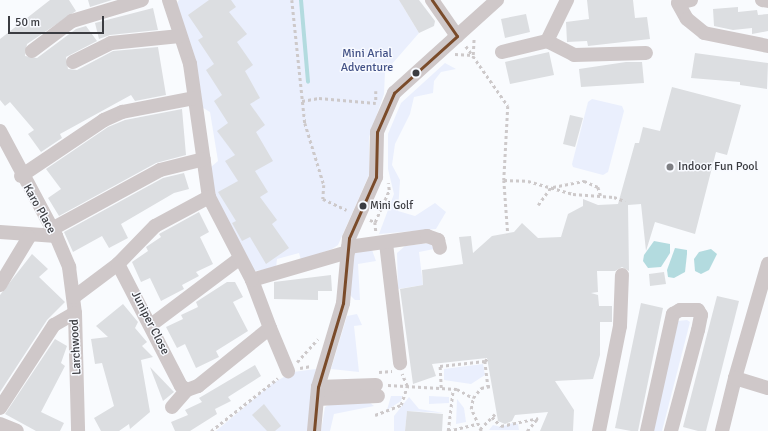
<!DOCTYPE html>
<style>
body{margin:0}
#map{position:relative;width:768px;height:431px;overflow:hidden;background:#f9fbfe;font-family:Signika,sans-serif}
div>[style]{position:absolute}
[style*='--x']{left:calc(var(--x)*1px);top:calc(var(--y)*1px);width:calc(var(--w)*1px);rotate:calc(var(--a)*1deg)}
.green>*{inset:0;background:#eaeffd}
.water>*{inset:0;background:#b3dbdf}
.stream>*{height:4px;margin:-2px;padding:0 2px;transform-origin:2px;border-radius:2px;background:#b3dbdf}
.building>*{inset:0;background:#dcdee1}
.path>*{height:2.5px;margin-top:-1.25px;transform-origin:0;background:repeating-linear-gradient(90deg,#cdc9ca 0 3px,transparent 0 6px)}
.minor>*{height:14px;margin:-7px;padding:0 7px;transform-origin:7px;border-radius:7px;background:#cfc8c9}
.bus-1>*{height:3px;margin:-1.5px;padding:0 1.5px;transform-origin:1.5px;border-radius:1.5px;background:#7a4b2a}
.dots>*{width:11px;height:11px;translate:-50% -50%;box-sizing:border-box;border:2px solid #f8faff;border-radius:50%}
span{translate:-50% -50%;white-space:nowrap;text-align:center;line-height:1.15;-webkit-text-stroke:3px #f8faff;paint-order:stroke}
.bus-label{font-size:11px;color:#3b3c41}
.left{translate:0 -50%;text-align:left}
.park-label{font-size:12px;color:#435287}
.poi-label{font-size:12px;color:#3b3c41}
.street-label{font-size:12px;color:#3b3c41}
.scale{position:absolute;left:8px;top:16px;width:96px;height:18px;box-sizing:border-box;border:2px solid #3b3c41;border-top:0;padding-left:5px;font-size:12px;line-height:14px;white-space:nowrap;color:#3b3c41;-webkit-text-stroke:3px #f8faff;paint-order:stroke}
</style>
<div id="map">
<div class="green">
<div style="clip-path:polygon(179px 0,403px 0,402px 5px,419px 33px,385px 72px,384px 94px,369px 137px,369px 175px,338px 245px,332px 249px,301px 260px,299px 253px,277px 259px,276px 268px,254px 271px,216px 208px,211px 167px,218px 161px,210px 112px,200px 106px,177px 3px)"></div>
<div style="clip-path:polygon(445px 63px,456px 69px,441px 72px,434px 81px,433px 93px,414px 97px,410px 114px,395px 144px,392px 165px,400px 180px,398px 211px,415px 216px,435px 203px,446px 212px,436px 229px,379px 234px,394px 194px,388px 169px,388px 134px,401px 103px)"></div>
<div style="clip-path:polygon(592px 99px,622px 106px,624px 111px,608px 172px,603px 175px,573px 167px,572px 164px,588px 102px)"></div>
<div style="clip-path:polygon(430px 243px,434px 249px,419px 252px,423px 285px,398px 289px,397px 253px,405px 246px)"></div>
<div style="clip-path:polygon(372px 250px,376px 261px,358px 264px,360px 300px,355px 300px,350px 295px,351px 260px,355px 253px)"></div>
<div style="clip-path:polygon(357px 314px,362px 325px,354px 326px,359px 372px,331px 369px,347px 316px)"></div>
<div style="clip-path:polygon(687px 320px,690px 322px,662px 431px,653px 431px,678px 321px)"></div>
<div style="clip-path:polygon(483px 364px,485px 375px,471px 384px,444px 380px,444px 369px)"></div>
<div style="clip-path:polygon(316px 369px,309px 431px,216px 431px,273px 383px,293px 372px)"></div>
<div style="clip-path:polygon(391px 396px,402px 396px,401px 401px,387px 410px)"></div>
<div style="clip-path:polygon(429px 396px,449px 397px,449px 403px,429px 404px)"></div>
<div style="clip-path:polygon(409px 397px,419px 409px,444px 413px,407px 411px,405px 431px,394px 431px,394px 416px)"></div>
<div style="clip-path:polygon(457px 399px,464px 408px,466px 422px,456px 424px)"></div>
<div style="clip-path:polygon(334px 402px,369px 402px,374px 406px,334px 414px,330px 431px,321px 431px,325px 407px)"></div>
<div style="clip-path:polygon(513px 423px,518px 424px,519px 430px,489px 430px,493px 425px,501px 427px)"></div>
</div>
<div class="water">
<div style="clip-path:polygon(654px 241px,670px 244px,670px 253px,661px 267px,648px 268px,643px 261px,644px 255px)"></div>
<div style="clip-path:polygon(675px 248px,687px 250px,687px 254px,685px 272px,674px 278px,668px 277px,667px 270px)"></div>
<div style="clip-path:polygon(711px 249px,717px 254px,709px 270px,701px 274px,695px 271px,694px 259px,699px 252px)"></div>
</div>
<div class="stream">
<div style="--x:301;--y:0;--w:82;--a:85.1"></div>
</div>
<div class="building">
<div style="clip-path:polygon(50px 0,69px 0,76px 11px,27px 44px,25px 56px,37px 58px,76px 29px,86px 26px,97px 41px,66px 57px,68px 69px,77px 70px,113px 51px,158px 47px,166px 95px,135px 101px,131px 95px,60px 134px,62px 138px,41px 152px,28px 134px,34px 130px,10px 102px,5px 106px,0 100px,0 39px)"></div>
<div style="clip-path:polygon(88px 0,112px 0,90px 7px)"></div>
<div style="clip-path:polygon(209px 0,231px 0,236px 7px,229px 12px,247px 34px,237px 42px,253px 65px,245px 71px,260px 98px,250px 104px,265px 125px,256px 132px,273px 161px,255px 171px,268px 192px,260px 197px,277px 220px,272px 224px,289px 248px,266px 264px,250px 237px,242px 241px,232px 223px,236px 221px,218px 192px,238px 181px,225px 161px,235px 155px,217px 131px,228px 123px,214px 101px,222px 95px,206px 70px,214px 64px,198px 40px,203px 37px,188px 15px)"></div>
<div style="clip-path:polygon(399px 0,419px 0,435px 21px,434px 26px,419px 33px)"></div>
<div style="clip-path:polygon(587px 0,633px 0,635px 18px,647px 17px,650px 39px,588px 46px,587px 41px,567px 42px,566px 22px,589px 19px)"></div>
<div style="clip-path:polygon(738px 7px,738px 12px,757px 10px,758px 15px,768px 14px,768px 31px,752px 34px,752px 28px,733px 30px,714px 26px,713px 9px)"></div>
<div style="clip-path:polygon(153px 8px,158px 30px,110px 35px,99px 39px,95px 23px)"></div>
<div style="clip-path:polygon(526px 14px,530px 32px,505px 38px,501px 19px)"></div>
<div style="clip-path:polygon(549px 52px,554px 75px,510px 84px,505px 62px)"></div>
<div style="clip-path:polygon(695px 53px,768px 63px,767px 89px,740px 85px,740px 82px,691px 78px)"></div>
<div style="clip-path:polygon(626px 62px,642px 62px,644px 83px,581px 87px,579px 69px)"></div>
<div style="clip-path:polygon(672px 87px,741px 105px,727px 155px,716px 152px,695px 234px,655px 222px,646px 251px,641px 204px,628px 205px,629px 271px,622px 267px,615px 271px,597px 271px,598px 292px,591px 293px,598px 295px,599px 306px,612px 306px,612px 322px,600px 322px,600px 355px,593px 379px,555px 381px,574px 410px,573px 431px,540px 431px,548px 412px,515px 415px,512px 421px,505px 424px,498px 421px,487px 358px,432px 364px,436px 376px,413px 384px,400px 289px,423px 285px,422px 270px,463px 264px,459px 237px,471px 236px,473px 253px,492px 236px,514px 232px,522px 223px,538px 238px,561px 237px,568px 214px,583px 206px,583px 199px,598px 205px,618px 204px,635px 143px,639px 143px,643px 127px,660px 131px)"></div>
<div style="clip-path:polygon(182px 109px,186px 155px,156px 163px,59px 216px,48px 198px,61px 189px,46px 169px,108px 127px,125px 120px)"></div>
<div style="clip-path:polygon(570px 115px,583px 118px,575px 147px,563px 144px)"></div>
<div style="clip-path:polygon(184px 173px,189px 189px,174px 193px,121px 224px,128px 238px,109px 248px,102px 236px,73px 252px,64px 232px,163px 178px)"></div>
<div style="clip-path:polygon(199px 212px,209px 232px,200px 237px,213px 264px,196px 272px,199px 276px,182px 285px,184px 289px,161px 301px,150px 278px,141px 282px,132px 262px,148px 251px,146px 247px,161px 237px,159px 234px)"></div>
<div style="clip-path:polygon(32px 254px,48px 269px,39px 277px,65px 302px,47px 320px,0 392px,0 295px)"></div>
<div style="clip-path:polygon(664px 272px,666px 284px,650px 286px,649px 274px)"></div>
<div style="clip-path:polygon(331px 275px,332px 291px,318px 291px,318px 300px,274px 299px,274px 282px)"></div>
<div style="clip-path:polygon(227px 282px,235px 282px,243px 297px,233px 302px,248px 331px,216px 351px,219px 357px,196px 368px,185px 344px,177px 348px,166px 327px,183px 319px,181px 315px,198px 307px,196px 302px)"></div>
<div style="clip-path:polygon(717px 296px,739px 301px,706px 431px,698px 431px,683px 427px)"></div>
<div style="clip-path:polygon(641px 303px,663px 308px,638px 431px,631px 431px,615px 428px)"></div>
<div style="clip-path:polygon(123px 304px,138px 322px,135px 328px,147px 342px,142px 346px,153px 357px,141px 360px,150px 412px,130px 429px,129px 424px,119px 431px,101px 431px,94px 418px,114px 406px,102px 363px,95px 364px,91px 339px,108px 337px,96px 326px)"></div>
<div style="clip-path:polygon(55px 339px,67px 346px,61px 363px,65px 366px,41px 412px,64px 423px,60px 431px,36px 431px,5px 414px)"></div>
<div style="clip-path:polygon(255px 365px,261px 376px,228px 397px,231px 401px,215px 409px,217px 414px,190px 431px,175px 431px,171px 422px,188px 415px,185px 410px,202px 402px,199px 398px)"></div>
<div style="clip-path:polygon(150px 367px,174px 392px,163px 401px)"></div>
<div style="clip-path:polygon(264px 404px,281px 426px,275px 431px,267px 431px,252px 415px)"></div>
<div style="clip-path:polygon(407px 411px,443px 414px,442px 431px,405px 431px)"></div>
</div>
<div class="path">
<div style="--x:292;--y:0;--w:124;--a:84"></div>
<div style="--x:305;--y:123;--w:65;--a:73"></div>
<div style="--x:324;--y:185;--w:14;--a:94"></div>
<div style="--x:323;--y:199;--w:26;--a:25"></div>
<div style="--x:466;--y:46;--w:73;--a:55"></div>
<div style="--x:508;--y:106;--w:74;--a:93.1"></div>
<div style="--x:504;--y:180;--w:54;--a:85.8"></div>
<div style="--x:455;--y:54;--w:18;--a:3"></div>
<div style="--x:473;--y:55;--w:18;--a:-87"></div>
<div style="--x:376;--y:91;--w:10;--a:90"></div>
<div style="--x:302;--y:101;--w:17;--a:-10"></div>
<div style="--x:319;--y:98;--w:57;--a:5"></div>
<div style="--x:504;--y:180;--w:24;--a:2"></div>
<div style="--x:528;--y:181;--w:47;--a:16.1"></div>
<div style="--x:573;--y:194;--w:41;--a:4.2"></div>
<div style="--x:614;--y:197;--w:12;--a:20"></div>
<div style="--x:553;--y:187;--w:32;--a:-11"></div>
<div style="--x:584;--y:181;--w:15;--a:23"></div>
<div style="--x:598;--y:187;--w:9;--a:72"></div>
<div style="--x:538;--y:205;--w:22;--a:-54"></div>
<div style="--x:370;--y:220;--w:5;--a:22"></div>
<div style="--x:375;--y:222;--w:9;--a:84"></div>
<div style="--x:375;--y:222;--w:35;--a:-66"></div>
<div style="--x:389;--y:190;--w:7;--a:-98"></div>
<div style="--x:485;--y:361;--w:4;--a:-45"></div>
<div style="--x:297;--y:362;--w:31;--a:-48"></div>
<div style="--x:300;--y:368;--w:11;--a:-10"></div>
<div style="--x:379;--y:372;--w:13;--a:-4"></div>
<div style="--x:388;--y:385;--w:69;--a:3.3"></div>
<div style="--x:457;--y:389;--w:18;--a:29"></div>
<div style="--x:441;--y:388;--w:22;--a:-93"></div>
<div style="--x:440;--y:366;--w:45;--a:-6.3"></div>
<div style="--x:485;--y:361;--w:26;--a:83"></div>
<div style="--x:375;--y:415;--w:28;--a:-21"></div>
<div style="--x:401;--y:405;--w:20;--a:-72"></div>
<div style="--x:407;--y:386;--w:13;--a:-113"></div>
<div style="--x:492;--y:417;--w:13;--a:45"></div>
<div style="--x:501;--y:426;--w:38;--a:-12"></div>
<div style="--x:480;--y:429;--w:21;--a:-45"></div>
<div style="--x:211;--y:431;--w:85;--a:-38.3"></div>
<div style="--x:448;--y:431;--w:42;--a:-83.2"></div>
<div style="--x:448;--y:431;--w:29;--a:-14"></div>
<div style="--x:481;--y:431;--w:24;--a:-114"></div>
<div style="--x:471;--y:409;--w:11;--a:-80"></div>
<div style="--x:473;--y:398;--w:13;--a:-51"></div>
<div style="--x:481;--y:388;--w:10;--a:-11"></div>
<div style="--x:527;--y:431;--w:17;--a:-50"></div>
</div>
<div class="minor">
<div style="--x:169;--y:0;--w:67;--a:71.8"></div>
<div style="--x:190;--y:64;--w:134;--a:81.9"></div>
<div style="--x:691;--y:0;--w:13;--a:167"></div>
<div style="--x:678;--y:3;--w:18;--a:61"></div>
<div style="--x:687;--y:19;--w:22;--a:39"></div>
<div style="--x:704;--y:33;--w:65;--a:11.5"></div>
<div style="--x:762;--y:0;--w:6;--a:9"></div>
<div style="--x:457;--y:36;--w:54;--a:-42"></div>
<div style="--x:547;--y:41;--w:30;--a:27"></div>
<div style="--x:574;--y:55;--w:72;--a:-1.6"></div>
<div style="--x:32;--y:51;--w:50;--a:-36.9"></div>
<div style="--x:72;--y:21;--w:73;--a:-16.7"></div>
<div style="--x:502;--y:52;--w:46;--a:-13.7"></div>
<div style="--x:547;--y:41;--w:46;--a:-64"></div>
<div style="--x:73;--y:62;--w:42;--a:-26.6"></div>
<div style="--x:111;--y:43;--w:69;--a:-5.8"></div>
<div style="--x:0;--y:131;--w:119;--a:61.9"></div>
<div style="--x:56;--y:236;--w:56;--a:-175.9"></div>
<div style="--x:21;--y:176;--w:100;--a:-34"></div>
<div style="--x:104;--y:120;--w:20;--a:-24"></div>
<div style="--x:122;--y:112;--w:73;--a:-11"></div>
<div style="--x:52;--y:229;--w:123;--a:-28.6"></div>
<div style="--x:160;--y:170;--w:45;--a:-14"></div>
<div style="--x:56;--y:236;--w:34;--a:67"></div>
<div style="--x:69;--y:267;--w:46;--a:82.6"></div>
<div style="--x:386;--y:243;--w:121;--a:83.3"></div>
<div style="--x:348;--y:247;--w:80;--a:-7.9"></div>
<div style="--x:427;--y:236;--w:12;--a:20"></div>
<div style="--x:438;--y:240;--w:8;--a:76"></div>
<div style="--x:252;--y:280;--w:100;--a:-16.3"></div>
<div style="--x:0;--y:285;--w:56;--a:-58.9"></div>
<div style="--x:74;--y:297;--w:55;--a:-36.9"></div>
<div style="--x:151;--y:325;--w:110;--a:-36.9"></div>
<div style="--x:270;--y:328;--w:51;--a:-110.6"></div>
<div style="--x:252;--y:280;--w:93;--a:-117.4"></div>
<div style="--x:209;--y:197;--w:61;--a:151.8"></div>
<div style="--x:155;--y:226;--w:53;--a:134.2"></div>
<div style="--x:118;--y:264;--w:137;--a:62.7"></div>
<div style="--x:181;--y:386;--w:7;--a:34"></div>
<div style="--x:187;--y:390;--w:12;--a:-20"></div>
<div style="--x:198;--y:386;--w:92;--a:-38.9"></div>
<div style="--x:270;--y:328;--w:47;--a:67.3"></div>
<div style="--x:735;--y:378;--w:119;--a:-73.9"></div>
<div style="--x:318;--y:387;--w:58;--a:-2"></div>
<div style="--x:317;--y:399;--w:61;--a:-2.8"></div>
<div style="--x:172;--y:407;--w:23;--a:-49"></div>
<div style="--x:0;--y:408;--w:99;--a:-57"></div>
<div style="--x:54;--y:325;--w:24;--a:-30"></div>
<div style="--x:75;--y:313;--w:118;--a:88.5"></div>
<div style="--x:0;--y:424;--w:18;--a:22"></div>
<div style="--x:314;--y:431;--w:44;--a:-84.8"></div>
<div style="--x:318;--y:387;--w:88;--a:-73.4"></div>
<div style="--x:343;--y:303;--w:65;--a:-84.7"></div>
<div style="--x:349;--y:238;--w:67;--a:-66.1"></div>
<div style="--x:376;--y:177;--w:45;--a:-88.7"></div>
<div style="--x:377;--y:132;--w:43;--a:-66.4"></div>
<div style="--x:394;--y:93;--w:85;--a:-42.1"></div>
<div style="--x:457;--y:36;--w:44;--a:-124.8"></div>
<div style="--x:599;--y:431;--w:107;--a:-78.7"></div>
<div style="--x:620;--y:326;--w:51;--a:-87.8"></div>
<div style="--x:647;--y:431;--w:120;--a:-77.5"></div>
<div style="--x:673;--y:314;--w:8;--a:-30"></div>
<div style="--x:680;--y:310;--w:18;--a:0"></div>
<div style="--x:698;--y:310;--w:6;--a:59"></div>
<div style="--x:701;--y:315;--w:15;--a:101"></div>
<div style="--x:698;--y:330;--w:105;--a:105"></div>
<div style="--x:722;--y:431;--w:55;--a:-76.2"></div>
<div style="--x:735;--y:378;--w:34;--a:17"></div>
</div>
<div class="bus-1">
<div style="--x:314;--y:431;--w:44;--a:-84.8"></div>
<div style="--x:318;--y:387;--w:88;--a:-73.4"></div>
<div style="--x:343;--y:303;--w:65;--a:-84.7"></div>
<div style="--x:349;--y:238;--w:67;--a:-66.1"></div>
<div style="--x:376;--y:177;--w:45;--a:-88.7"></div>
<div style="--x:377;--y:132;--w:43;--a:-66.4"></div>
<div style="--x:394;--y:93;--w:85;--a:-42.1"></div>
<div style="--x:457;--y:36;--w:44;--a:-124.8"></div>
</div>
<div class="dots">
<div style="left:416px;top:73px;background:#3b3c41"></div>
<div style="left:670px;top:167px;background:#7e7f83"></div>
<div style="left:363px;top:206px;background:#3b3c41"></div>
</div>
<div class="bus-label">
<span class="left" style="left:370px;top:206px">Mini Golf</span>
</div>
<div class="park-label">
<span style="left:367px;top:61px">Mini Arial<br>Adventure</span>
</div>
<div class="poi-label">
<span class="left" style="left:678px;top:167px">Indoor Fun Pool</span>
</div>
<div class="street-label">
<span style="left:39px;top:209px;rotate:61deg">Karo Place</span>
<span style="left:150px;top:323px;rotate:63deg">Juniper Close</span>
<span style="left:76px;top:347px;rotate:-93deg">Larchwood</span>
</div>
<div class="scale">50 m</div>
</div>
